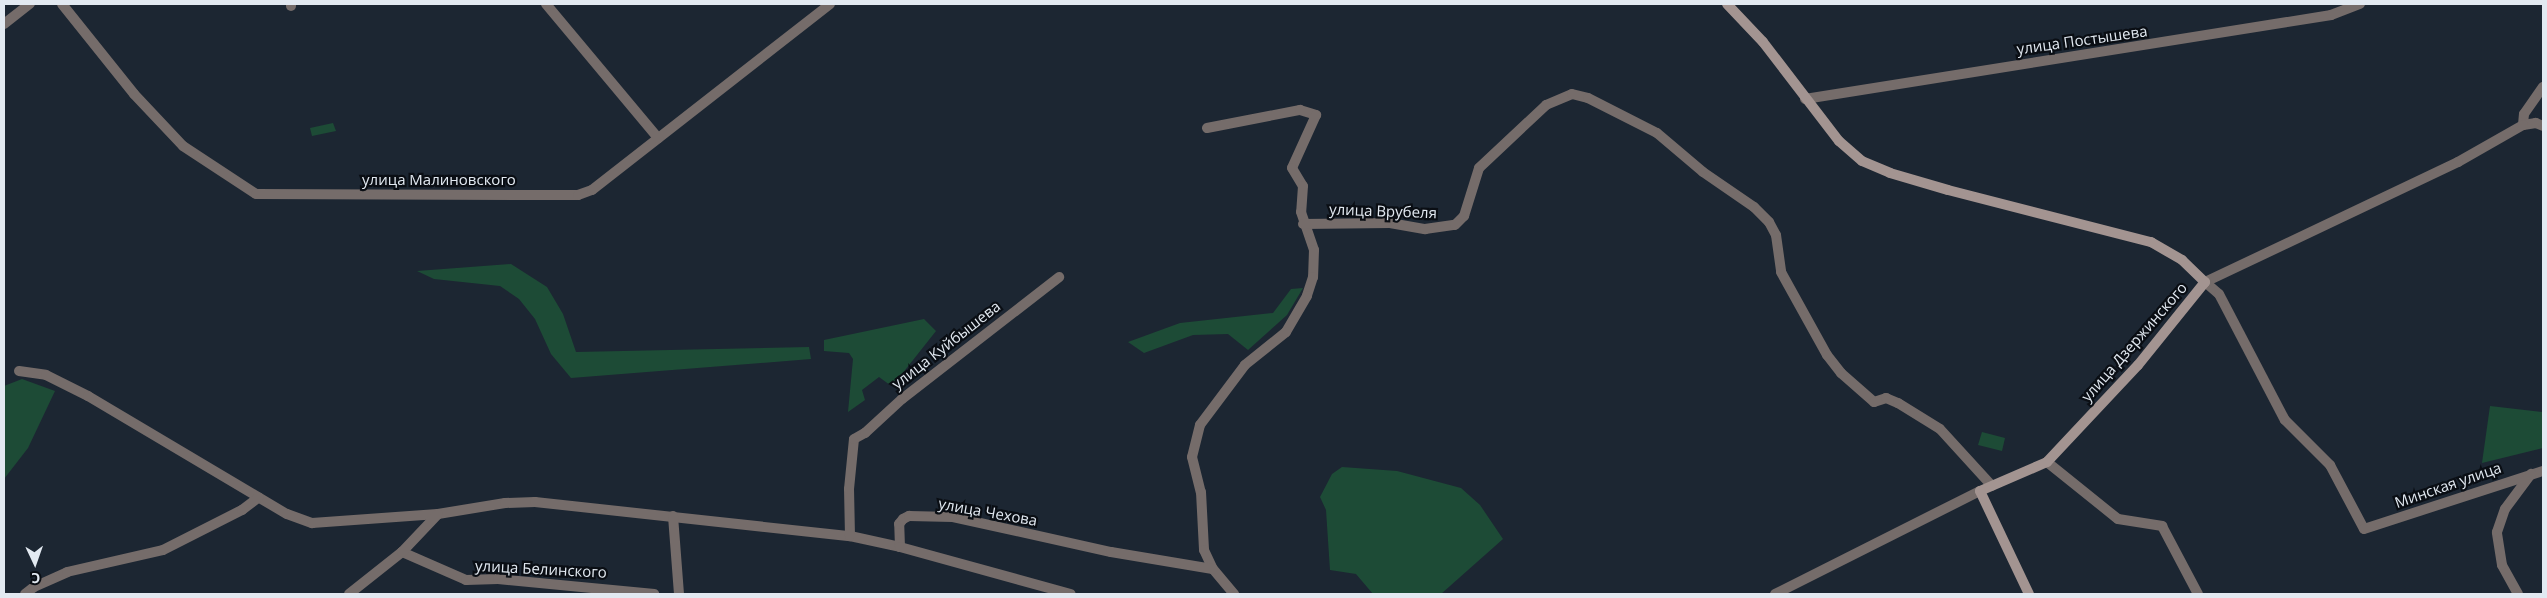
<!DOCTYPE html>
<meta charset="utf-8">
<style>
body{margin:0}
#map{position:relative;width:2547px;height:598px;overflow:hidden;background:#1c2632;font-family:"Open Sans",sans-serif}
div>[style]{position:absolute}
[style*='--x']{left:calc(var(--x)*1px);top:calc(var(--y)*1px);width:calc(var(--w)*1px);rotate:calc(var(--a)*1deg)}
.green>*{inset:0;background:#1d4b36}
.minor>*{height:10px;margin:-5px;padding:0 5px;transform-origin:5px;border-radius:5px;background:#756c6a}
.tertiary>*{height:10px;margin:-5px;padding:0 5px;transform-origin:5px;border-radius:5px;background:#756c6a}
.secondary>*{height:10px;margin:-5px;padding:0 5px;transform-origin:5px;border-radius:5px;background:#a39491}
span{translate:-50% -50%;white-space:nowrap;text-align:center;line-height:1.15;-webkit-text-stroke:4.5px #0a0e14;paint-order:stroke}
.street-label{font-size:15px;color:#e2e9f1}
.frame{position:absolute;inset:0;border:5px solid #e2e9f1;pointer-events:none}
.north{position:absolute;left:10px;top:538px;width:50px;height:50px;-webkit-text-stroke:4px #0a0e14;paint-order:stroke;rotate:177deg;font-size:14px;font-weight:700;line-height:20px;text-align:center;color:#e2e9f1}
.north::after{content:'';display:block;margin:auto;width:18px;height:22px;background:#e2e9f1;clip-path:polygon(50% 0,100% 100%,50% 72%,0 100%)}
</style>
<div id="map">
<div class="green">
<div style="clip-path:polygon(333px 123px,336px 131px,312px 136px,310px 128px)"></div>
<div style="clip-path:polygon(511px 264px,547px 287px,563px 314px,576px 352px,809px 347px,811px 359px,571px 378px,551px 354px,535px 319px,519px 299px,500px 286px,434px 279px,417px 271px)"></div>
<div style="clip-path:polygon(1303px 288px,1287px 315px,1248px 350px,1228px 334px,1193px 335px,1144px 353px,1128px 342px,1180px 323px,1273px 313px,1291px 289px)"></div>
<div style="clip-path:polygon(924px 319px,936px 331px,898px 379px,890px 385px,879px 377px,862px 390px,865px 400px,848px 412px,853px 359px,849px 353px,824px 351px,824px 340px)"></div>
<div style="clip-path:polygon(22px 379px,55px 391px,28px 448px,4px 479px,4px 386px)"></div>
<div style="clip-path:polygon(2490px 406px,2543px 412px,2543px 448px,2482px 463px)"></div>
<div style="clip-path:polygon(1982px 432px,2005px 438px,2002px 451px,1978px 445px)"></div>
<div style="clip-path:polygon(1342px 467px,1397px 471px,1461px 488px,1480px 505px,1503px 539px,1441px 594px,1373px 594px,1356px 574px,1330px 570px,1326px 510px,1320px 497px,1332px 474px)"></div>
</div>
<div class="minor">
<div style="--x:62;--y:4;--w:115;--a:51.3"></div>
<div style="--x:134;--y:94;--w:71;--a:46.7"></div>
<div style="--x:183;--y:146;--w:87;--a:33.3"></div>
<div style="--x:256;--y:194;--w:322;--a:0.2"></div>
<div style="--x:578;--y:195;--w:15;--a:-20"></div>
<div style="--x:592;--y:190;--w:302;--a:-38"></div>
<div style="--x:291;--y:4;--w:2;--a:90"></div>
<div style="--x:546;--y:4;--w:175;--a:50.1"></div>
<div style="--x:4;--y:24;--w:33;--a:-38"></div>
<div style="--x:2523;--y:125;--w:11;--a:-85"></div>
<div style="--x:2524;--y:114;--w:33;--a:-55"></div>
<div style="--x:2543;--y:126;--w:8;--a:-157"></div>
<div style="--x:2536;--y:123;--w:13;--a:171"></div>
<div style="--x:2523;--y:125;--w:75;--a:150.4"></div>
<div style="--x:2458;--y:162;--w:280;--a:154.6"></div>
<div style="--x:2205;--y:282;--w:18;--a:41"></div>
<div style="--x:2219;--y:294;--w:142;--a:62.4"></div>
<div style="--x:2285;--y:420;--w:64;--a:45"></div>
<div style="--x:2330;--y:465;--w:72;--a:62"></div>
<div style="--x:2364;--y:529;--w:188;--a:-18"></div>
<div style="--x:1207;--y:128;--w:95;--a:-11"></div>
<div style="--x:1300;--y:110;--w:17;--a:17"></div>
<div style="--x:1316;--y:115;--w:58;--a:114.4"></div>
<div style="--x:1292;--y:168;--w:21;--a:59"></div>
<div style="--x:1303;--y:186;--w:26;--a:94"></div>
<div style="--x:1301;--y:212;--w:40;--a:71.1"></div>
<div style="--x:1314;--y:250;--w:27;--a:92"></div>
<div style="--x:1313;--y:277;--w:20;--a:108"></div>
<div style="--x:1307;--y:296;--w:42;--a:120.3"></div>
<div style="--x:1286;--y:332;--w:53;--a:141.2"></div>
<div style="--x:1245;--y:365;--w:75;--a:126.9"></div>
<div style="--x:1200;--y:425;--w:33;--a:104"></div>
<div style="--x:1192;--y:457;--w:36;--a:76"></div>
<div style="--x:1201;--y:492;--w:58;--a:87"></div>
<div style="--x:1204;--y:550;--w:21;--a:65"></div>
<div style="--x:1213;--y:569;--w:33;--a:50"></div>
<div style="--x:1303;--y:224;--w:87;--a:-0.7"></div>
<div style="--x:1390;--y:223;--w:36;--a:10"></div>
<div style="--x:1425;--y:229;--w:30;--a:-8"></div>
<div style="--x:1455;--y:225;--w:13;--a:-45"></div>
<div style="--x:1464;--y:216;--w:50;--a:-72.6"></div>
<div style="--x:1479;--y:168;--w:92;--a:-43.2"></div>
<div style="--x:1546;--y:105;--w:28;--a:-23"></div>
<div style="--x:1572;--y:94;--w:16;--a:14"></div>
<div style="--x:1588;--y:98;--w:77;--a:26.9"></div>
<div style="--x:1657;--y:133;--w:60;--a:40.3"></div>
<div style="--x:1703;--y:172;--w:62;--a:34.5"></div>
<div style="--x:1754;--y:207;--w:21;--a:45"></div>
<div style="--x:1769;--y:222;--w:15;--a:62"></div>
<div style="--x:1776;--y:235;--w:37;--a:82"></div>
<div style="--x:1781;--y:272;--w:95;--a:61"></div>
<div style="--x:1827;--y:355;--w:23;--a:52"></div>
<div style="--x:1841;--y:373;--w:44;--a:41.3"></div>
<div style="--x:1874;--y:402;--w:13;--a:-18"></div>
<div style="--x:1886;--y:398;--w:13;--a:23"></div>
<div style="--x:1898;--y:403;--w:49;--a:31.8"></div>
<div style="--x:1940;--y:429;--w:77;--a:47.6"></div>
<div style="--x:19;--y:371;--w:27;--a:8"></div>
<div style="--x:46;--y:375;--w:47;--a:26.6"></div>
<div style="--x:88;--y:396;--w:231;--a:30.7"></div>
<div style="--x:287;--y:514;--w:27;--a:20"></div>
<div style="--x:312;--y:523;--w:126;--a:-4.1"></div>
<div style="--x:438;--y:514;--w:68;--a:-9.3"></div>
<div style="--x:505;--y:503;--w:30;--a:-2"></div>
<div style="--x:535;--y:502;--w:317;--a:6.2"></div>
<div style="--x:850;--y:536;--w:51;--a:12.4"></div>
<div style="--x:900;--y:547;--w:23;--a:-92"></div>
<div style="--x:899;--y:524;--w:6;--a:-51"></div>
<div style="--x:903;--y:519;--w:7;--a:-27"></div>
<div style="--x:909;--y:516;--w:44;--a:1.3"></div>
<div style="--x:953;--y:517;--w:162;--a:12.5"></div>
<div style="--x:1111;--y:552;--w:103;--a:9.5"></div>
<div style="--x:2047;--y:462;--w:91;--a:38.8"></div>
<div style="--x:2118;--y:519;--w:45;--a:9"></div>
<div style="--x:2162;--y:526;--w:77;--a:62.1"></div>
<div style="--x:673;--y:516;--w:78;--a:85.6"></div>
<div style="--x:850;--y:536;--w:47;--a:-91.2"></div>
<div style="--x:849;--y:489;--w:50;--a:-84.3"></div>
<div style="--x:854;--y:439;--w:13;--a:-29"></div>
<div style="--x:865;--y:433;--w:50;--a:-42.6"></div>
<div style="--x:902;--y:399;--w:199;--a:-37.8"></div>
<div style="--x:402;--y:552;--w:70;--a:23.6"></div>
<div style="--x:466;--y:580;--w:32;--a:-2"></div>
<div style="--x:498;--y:579;--w:157;--a:5.5"></div>
<div style="--x:25;--y:594;--w:11;--a:-38"></div>
<div style="--x:34;--y:587;--w:36;--a:-24"></div>
<div style="--x:67;--y:572;--w:98;--a:-12.9"></div>
<div style="--x:163;--y:550;--w:89;--a:-26.9"></div>
<div style="--x:242;--y:510;--w:21;--a:-37"></div>
<div style="--x:349;--y:594;--w:68;--a:-38.4"></div>
<div style="--x:402;--y:552;--w:52;--a:-46.5"></div>
<div style="--x:2518;--y:594;--w:33;--a:-119"></div>
<div style="--x:2502;--y:565;--w:33;--a:-99"></div>
<div style="--x:2497;--y:532;--w:24;--a:-71"></div>
<div style="--x:2505;--y:509;--w:44;--a:-53.4"></div>
</div>
<div class="tertiary">
<div style="--x:1805;--y:99;--w:533;--a:-9.07"></div>
<div style="--x:2331;--y:15;--w:31;--a:-21"></div>
<div style="--x:900;--y:547;--w:177;--a:15.4"></div>
<div style="--x:1775;--y:594;--w:229;--a:-26.7"></div>
</div>
<div class="secondary">
<div style="--x:1727;--y:4;--w:52;--a:46.5"></div>
<div style="--x:1763;--y:42;--w:125;--a:52.5"></div>
<div style="--x:1839;--y:141;--w:30;--a:41"></div>
<div style="--x:1862;--y:161;--w:30;--a:23"></div>
<div style="--x:1890;--y:173;--w:60;--a:16.3"></div>
<div style="--x:1948;--y:190;--w:210;--a:14.4"></div>
<div style="--x:2151;--y:242;--w:36;--a:30"></div>
<div style="--x:2182;--y:260;--w:32;--a:44"></div>
<div style="--x:2205;--y:282;--w:107;--a:128.9"></div>
<div style="--x:2138;--y:365;--w:133;--a:133.2"></div>
<div style="--x:2047;--y:462;--w:73;--a:156.6"></div>
<div style="--x:1980;--y:491;--w:114;--a:64.6"></div>
</div>
<div class="street-label">
<span style="left:2082px;top:40px;rotate:-8deg">улица Постышева</span>
<span style="left:439px;top:180px">улица Малиновского</span>
<span style="left:1383px;top:211px;rotate:2deg">улица Врубеля</span>
<span style="left:2134px;top:342px;rotate:-49deg">улица Дзержинского</span>
<span style="left:946px;top:345px;rotate:-38deg">улица Куйбышева</span>
<span style="left:2448px;top:485px;rotate:-19deg">Минская улица</span>
<span style="left:988px;top:512px;rotate:10deg">улица Чехова</span>
<span style="left:541px;top:569px;rotate:3deg">улица Белинского</span>
</div>
<div class="frame"></div>
<div class="north">С</div>
</div>
